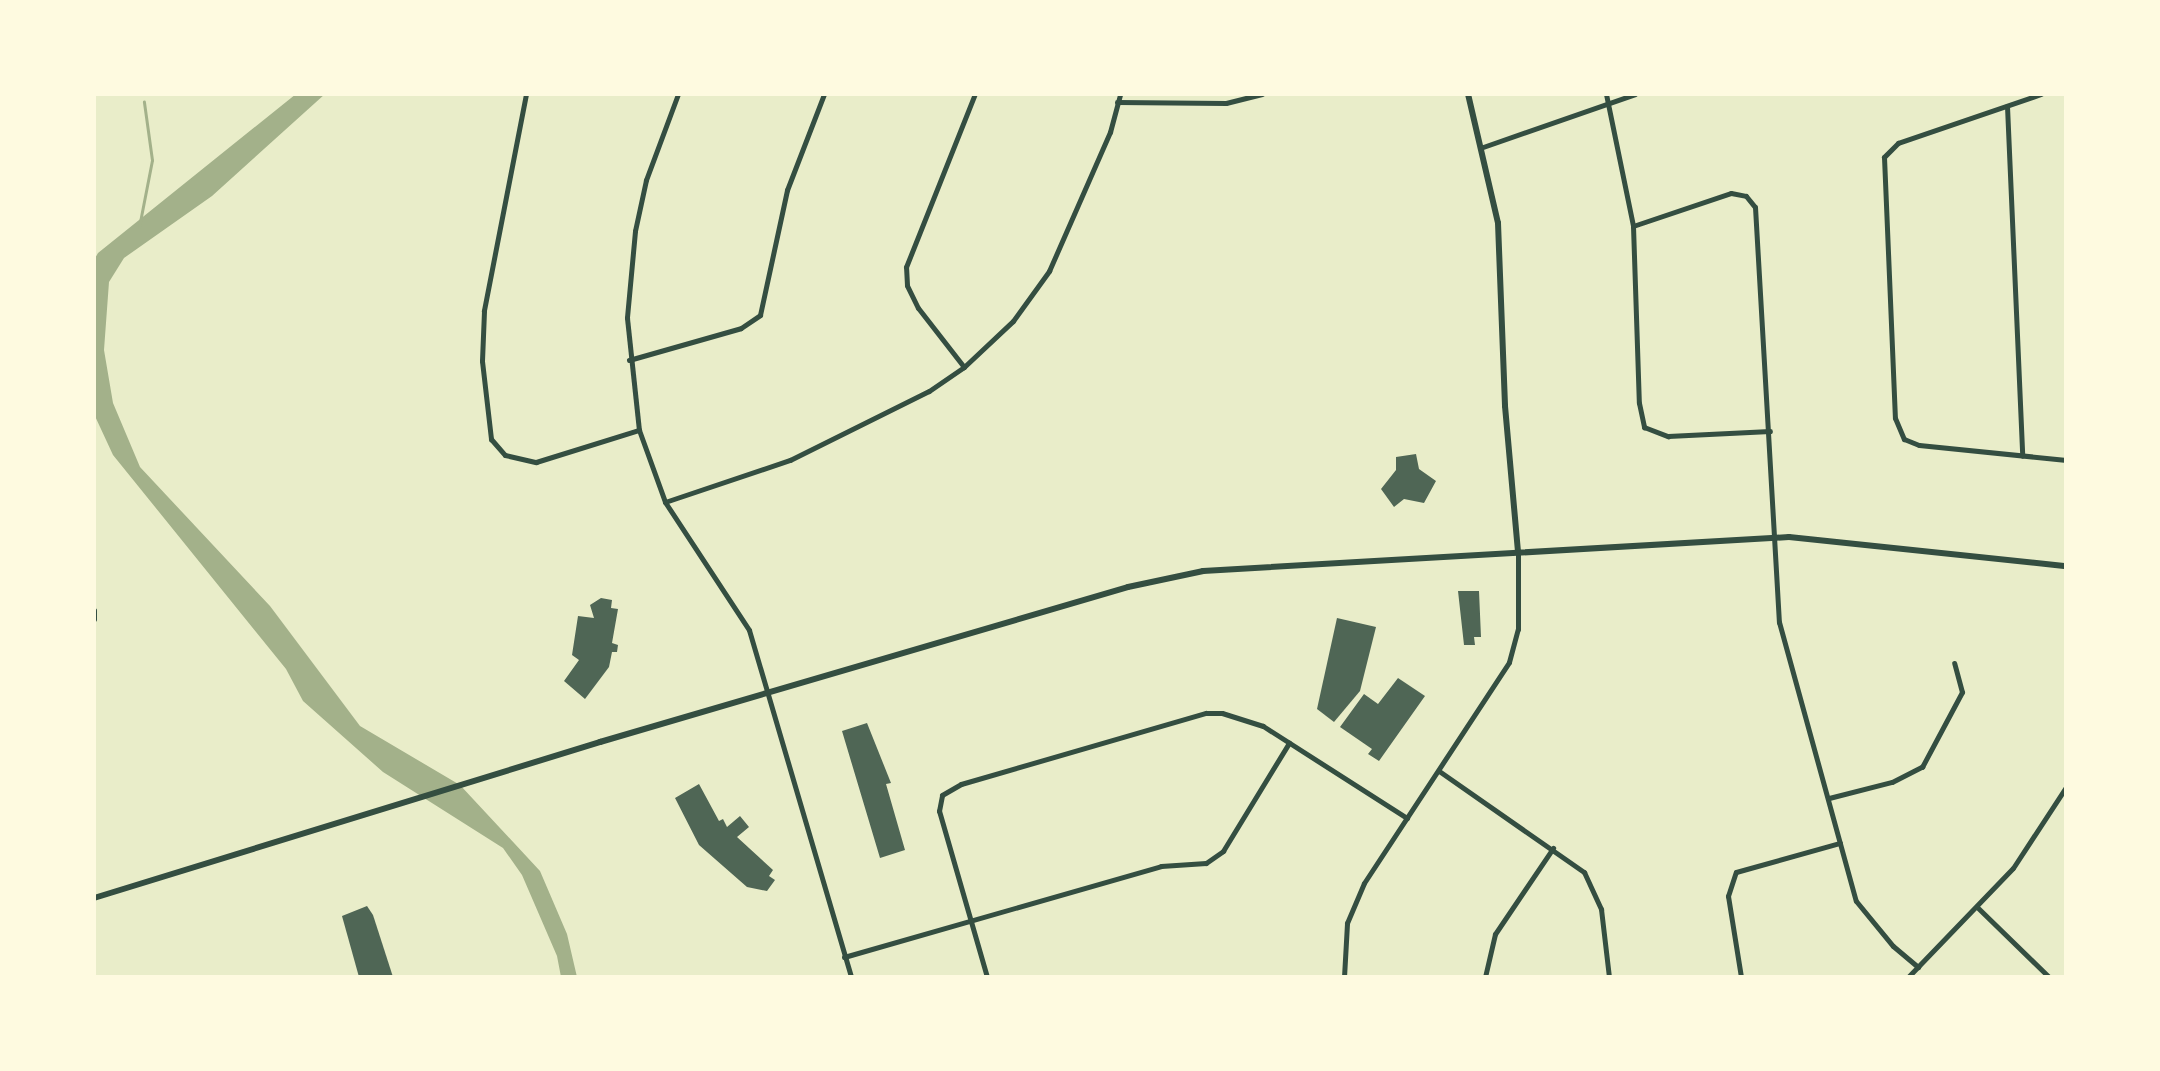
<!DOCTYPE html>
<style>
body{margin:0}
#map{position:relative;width:2160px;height:1071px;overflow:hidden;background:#e9edc9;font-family:Montserrat,sans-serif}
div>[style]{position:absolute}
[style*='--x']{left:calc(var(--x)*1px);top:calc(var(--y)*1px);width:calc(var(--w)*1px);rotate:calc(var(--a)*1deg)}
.water>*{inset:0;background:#a3b18a}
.stream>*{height:3px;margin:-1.5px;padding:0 1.5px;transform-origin:1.5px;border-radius:1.5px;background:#a3b18a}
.building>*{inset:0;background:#4f6655}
.minor>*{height:5px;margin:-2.5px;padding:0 2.5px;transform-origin:2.5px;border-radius:2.5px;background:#344e41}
.tertiary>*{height:6px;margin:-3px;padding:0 3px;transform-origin:3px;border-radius:3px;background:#344e41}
.secondary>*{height:6px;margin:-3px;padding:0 3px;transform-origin:3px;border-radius:3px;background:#344e41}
span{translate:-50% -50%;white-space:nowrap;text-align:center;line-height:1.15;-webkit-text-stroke:6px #fefae0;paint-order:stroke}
.frame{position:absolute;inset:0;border:96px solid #fefae0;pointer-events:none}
</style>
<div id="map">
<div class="water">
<div style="clip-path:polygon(296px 94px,325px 94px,212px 196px,124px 258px,109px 282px,104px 350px,113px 403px,140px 467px,270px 606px,360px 726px,460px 785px,540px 871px,567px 934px,577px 977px,561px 977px,557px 956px,522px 875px,503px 848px,383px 772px,303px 701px,286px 669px,113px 455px,94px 414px,94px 260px,98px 253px)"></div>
</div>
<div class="stream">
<div style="--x:139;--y:227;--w:68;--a:-79"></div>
<div style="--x:152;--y:160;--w:59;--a:-97.9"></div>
</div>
<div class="building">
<div style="clip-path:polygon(1416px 454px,1419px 469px,1436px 481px,1424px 503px,1404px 499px,1394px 507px,1381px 489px,1396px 470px,1396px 457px)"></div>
<div style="clip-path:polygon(1458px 591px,1479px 591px,1481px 637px,1474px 637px,1475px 645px,1464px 645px)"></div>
<div style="clip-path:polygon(601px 598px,612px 600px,611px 608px,618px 609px,612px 643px,618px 645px,617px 652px,612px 652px,609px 667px,585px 699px,564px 681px,579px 660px,572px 655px,578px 616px,594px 618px,590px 605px)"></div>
<div style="clip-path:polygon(1337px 618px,1376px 627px,1360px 691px,1334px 722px,1317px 709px)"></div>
<div style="clip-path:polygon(1398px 678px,1425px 696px,1379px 761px,1368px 754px,1372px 749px,1340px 727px,1364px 694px,1378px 704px)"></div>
<div style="clip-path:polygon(867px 723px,891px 783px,886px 784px,905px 850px,880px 858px,842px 731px)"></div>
<div style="clip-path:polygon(699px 784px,719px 821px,723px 819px,727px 827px,740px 816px,749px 827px,737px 837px,773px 870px,769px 876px,775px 880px,767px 891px,747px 887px,699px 845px,675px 798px)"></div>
<div style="clip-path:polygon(367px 906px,373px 915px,393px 977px,359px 977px,342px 916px)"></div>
</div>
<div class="minor">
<div style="--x:526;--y:94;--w:221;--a:101"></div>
<div style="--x:484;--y:311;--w:50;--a:92.3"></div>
<div style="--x:482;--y:361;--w:79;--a:83.4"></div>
<div style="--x:491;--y:439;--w:21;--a:49"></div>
<div style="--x:505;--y:455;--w:32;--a:13"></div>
<div style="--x:536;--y:462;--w:108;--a:-17.3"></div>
<div style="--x:678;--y:94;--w:92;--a:110.4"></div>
<div style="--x:646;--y:180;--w:52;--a:102.2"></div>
<div style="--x:635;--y:231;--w:87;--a:95.3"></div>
<div style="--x:627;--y:318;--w:113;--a:83.9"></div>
<div style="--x:639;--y:430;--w:77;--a:70.1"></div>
<div style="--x:665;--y:502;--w:153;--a:56.7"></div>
<div style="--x:749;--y:630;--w:362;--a:73.6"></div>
<div style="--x:1606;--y:94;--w:135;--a:78.4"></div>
<div style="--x:1633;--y:226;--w:177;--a:88.1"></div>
<div style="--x:1639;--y:403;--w:25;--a:78"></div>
<div style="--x:1644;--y:427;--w:26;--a:21"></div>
<div style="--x:1668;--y:436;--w:102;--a:-2.8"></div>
<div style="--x:2041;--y:94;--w:151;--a:161.1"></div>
<div style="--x:1898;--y:143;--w:20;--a:135"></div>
<div style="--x:1884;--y:157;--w:261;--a:87.6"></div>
<div style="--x:1895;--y:418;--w:23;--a:67"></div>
<div style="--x:1904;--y:439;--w:16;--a:22"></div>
<div style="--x:1919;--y:445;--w:148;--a:5.8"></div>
<div style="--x:1117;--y:102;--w:109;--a:0.5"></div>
<div style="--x:1226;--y:103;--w:37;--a:-14"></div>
<div style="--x:2007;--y:106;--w:350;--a:87.5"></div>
<div style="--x:1483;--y:147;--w:161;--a:-19.2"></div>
<div style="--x:1633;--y:226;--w:103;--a:-18.6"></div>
<div style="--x:1731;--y:193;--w:15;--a:11"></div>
<div style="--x:1746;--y:196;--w:14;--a:51"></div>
<div style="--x:1755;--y:207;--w:416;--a:86.7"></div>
<div style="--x:1779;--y:622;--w:289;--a:74.6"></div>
<div style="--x:1856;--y:901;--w:58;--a:50.6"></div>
<div style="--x:1893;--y:946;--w:33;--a:40"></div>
<div style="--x:629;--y:360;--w:116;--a:-15.9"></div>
<div style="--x:741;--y:328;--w:23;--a:-34"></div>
<div style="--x:760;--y:315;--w:128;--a:-77.8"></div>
<div style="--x:787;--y:190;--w:103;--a:-68.9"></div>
<div style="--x:964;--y:367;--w:75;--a:-127.9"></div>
<div style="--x:918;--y:308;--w:25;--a:-116"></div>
<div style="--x:907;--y:285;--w:18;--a:-93"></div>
<div style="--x:906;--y:267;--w:186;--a:-68.3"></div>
<div style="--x:665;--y:502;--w:132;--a:-18.6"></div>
<div style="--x:790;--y:460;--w:155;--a:-26.4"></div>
<div style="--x:929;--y:391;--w:42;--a:-34.4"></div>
<div style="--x:964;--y:367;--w:67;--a:-43.2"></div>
<div style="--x:1013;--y:321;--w:62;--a:-54.2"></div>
<div style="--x:1049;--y:271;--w:152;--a:-66.3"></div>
<div style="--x:1110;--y:132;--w:39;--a:-75"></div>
<div style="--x:94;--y:610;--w:9;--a:90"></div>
<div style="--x:1439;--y:771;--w:177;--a:34.9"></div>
<div style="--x:1584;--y:872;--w:41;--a:65.3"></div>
<div style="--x:1601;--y:909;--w:68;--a:83.3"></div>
<div style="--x:1829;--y:798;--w:65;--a:-14.3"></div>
<div style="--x:1892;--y:782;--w:34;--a:-27"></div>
<div style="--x:1922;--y:767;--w:85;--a:-61.9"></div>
<div style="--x:1962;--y:692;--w:30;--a:-105"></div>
<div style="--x:1977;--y:907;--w:100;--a:44.2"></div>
<div style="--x:844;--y:957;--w:330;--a:-16"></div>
<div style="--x:1161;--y:866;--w:45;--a:-3.8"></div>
<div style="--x:1206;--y:863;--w:21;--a:-35"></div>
<div style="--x:1223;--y:851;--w:127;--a:-58.6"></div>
<div style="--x:987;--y:977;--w:173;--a:-106.1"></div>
<div style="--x:939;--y:811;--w:16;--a:-79"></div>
<div style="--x:942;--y:795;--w:22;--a:-30"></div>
<div style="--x:961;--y:784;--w:255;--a:-16.2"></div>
<div style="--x:1206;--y:713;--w:16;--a:0"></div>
<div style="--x:1222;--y:713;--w:43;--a:17.6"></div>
<div style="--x:1263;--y:726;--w:171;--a:32.6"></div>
<div style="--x:1344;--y:977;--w:54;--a:-86.8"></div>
<div style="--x:1347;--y:923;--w:43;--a:-67"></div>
<div style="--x:1364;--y:883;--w:264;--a:-56.7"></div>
<div style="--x:1509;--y:662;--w:34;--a:-75"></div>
<div style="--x:1518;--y:629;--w:78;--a:-90"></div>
<div style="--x:1485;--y:977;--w:44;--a:-76.9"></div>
<div style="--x:1495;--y:934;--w:104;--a:-56"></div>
<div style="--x:1741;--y:977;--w:82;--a:-99.1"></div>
<div style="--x:1728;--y:896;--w:25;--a:-72"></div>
<div style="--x:1736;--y:872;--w:108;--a:-15.6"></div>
<div style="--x:1908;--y:977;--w:151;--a:-46.1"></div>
<div style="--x:2013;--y:868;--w:97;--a:-56.8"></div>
</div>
<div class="tertiary">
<div style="--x:1468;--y:94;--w:132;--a:76.9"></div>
<div style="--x:1498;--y:223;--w:183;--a:87.8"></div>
<div style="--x:1505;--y:406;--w:146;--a:84.9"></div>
</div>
<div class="secondary">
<div style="--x:94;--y:898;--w:530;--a:-17.13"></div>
<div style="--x:600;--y:742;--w:550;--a:-16.36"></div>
<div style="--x:1128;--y:587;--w:77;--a:-12"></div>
<div style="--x:1203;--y:571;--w:587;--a:-3.32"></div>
<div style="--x:1789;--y:537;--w:279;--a:6"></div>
</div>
<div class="frame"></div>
</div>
